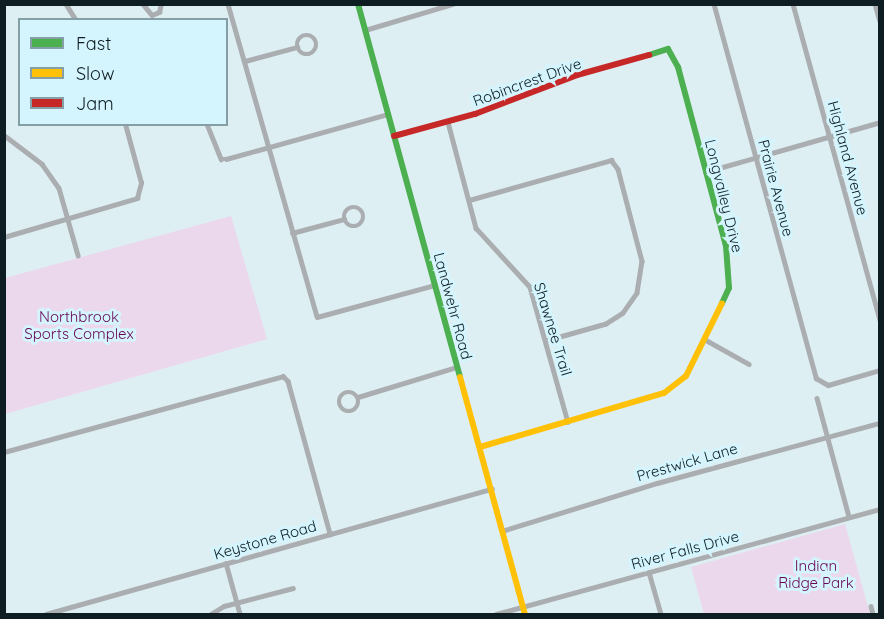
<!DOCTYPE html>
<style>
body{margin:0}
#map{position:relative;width:884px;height:619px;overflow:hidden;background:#deeff4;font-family:Quicksand,sans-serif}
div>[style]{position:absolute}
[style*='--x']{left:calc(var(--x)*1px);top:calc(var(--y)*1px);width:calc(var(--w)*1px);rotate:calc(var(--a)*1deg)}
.green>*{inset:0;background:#ecd8ec}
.street>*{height:4.5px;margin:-2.25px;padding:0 2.25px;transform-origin:2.25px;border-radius:2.25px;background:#abaeb1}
.street>.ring{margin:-2.25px;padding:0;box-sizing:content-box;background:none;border:4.5px solid #abaeb1;border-radius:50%}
.fast>*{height:6px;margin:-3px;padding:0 3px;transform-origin:3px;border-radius:3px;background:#4caf50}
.slow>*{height:6px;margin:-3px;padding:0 3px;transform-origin:3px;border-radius:3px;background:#ffc107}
.jam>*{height:6px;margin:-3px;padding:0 3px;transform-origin:3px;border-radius:3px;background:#c62828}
span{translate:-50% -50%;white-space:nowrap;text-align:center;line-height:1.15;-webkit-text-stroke:6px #d4f5fe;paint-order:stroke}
.street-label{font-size:15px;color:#0e1d22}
.park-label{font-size:15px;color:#690353}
.frame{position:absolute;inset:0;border:6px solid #0e1d22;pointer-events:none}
.legend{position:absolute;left:18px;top:18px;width:210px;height:108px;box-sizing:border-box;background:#d4f5fe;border:2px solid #859fa6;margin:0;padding:8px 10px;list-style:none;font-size:18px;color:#0e1d22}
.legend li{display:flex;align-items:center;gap:12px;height:30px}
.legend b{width:30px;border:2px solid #859fa6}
</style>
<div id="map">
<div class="green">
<div style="clip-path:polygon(231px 216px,267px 339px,5px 414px,5px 278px)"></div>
<div style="clip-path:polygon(845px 524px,870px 614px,704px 614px,691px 567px)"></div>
</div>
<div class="street">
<div style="--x:66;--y:4;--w:19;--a:58"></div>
<div style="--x:143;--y:4;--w:14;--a:51"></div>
<div style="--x:152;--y:15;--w:8;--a:-23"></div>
<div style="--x:159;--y:12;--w:8;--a:-76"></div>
<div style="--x:228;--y:4;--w:325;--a:74.1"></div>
<div style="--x:317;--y:317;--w:122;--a:-15.2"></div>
<div style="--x:714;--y:4;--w:388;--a:74.7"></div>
<div style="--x:816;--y:378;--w:14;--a:30"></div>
<div style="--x:828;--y:385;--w:54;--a:-16.1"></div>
<div style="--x:793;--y:4;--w:327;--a:74.6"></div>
<div style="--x:875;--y:4;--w:18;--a:74"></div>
<div style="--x:365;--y:30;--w:92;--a:-16.5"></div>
<div class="ring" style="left:297px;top:35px;width:15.5px;height:15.5px"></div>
<div style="--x:245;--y:61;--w:54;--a:-15.1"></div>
<div style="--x:448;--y:122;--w:110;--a:75.2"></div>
<div style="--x:476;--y:228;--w:80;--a:47.5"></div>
<div style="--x:530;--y:287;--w:140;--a:74.3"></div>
<div style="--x:207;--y:124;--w:38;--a:68"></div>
<div style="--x:221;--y:159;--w:5;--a:0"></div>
<div style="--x:226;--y:159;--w:168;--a:-15.5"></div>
<div style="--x:4;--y:135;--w:48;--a:37.3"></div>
<div style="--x:42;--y:164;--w:29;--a:55"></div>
<div style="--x:59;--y:188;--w:70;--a:74.2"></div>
<div style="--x:705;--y:172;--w:182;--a:-15.9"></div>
<div style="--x:469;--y:200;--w:148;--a:-15.7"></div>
<div style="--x:611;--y:160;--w:11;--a:52"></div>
<div style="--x:618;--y:169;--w:95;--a:75.4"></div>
<div style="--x:642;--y:261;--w:32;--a:99"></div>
<div style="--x:637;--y:293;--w:24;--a:125"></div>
<div style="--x:623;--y:313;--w:20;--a:147"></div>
<div style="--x:606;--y:324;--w:62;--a:164.2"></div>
<div class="ring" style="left:344px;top:207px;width:15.5px;height:15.5px"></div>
<div style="--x:292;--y:233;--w:54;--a:-15.1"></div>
<div style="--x:4;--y:237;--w:139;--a:-16.3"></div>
<div style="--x:137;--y:198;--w:16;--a:-75"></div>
<div style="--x:141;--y:183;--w:61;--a:-105.2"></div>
<div style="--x:706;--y:340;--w:49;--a:29.2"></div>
<div class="ring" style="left:339px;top:392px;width:15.5px;height:15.5px"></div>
<div style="--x:358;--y:397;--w:103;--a:-16.9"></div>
<div style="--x:817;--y:398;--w:123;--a:74.9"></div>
<div style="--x:4;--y:452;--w:289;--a:-15.2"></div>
<div style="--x:283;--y:376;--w:7;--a:45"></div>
<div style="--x:288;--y:381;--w:159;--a:74.6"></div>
<div style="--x:502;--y:531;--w:162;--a:-17.2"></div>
<div style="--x:657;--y:483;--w:231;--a:-15.1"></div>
<div style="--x:226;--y:563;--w:53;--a:74.6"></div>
<div style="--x:649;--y:572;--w:44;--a:74.1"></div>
<div style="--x:871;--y:606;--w:8;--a:76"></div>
<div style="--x:46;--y:614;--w:463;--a:-15.7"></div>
<div style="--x:211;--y:614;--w:15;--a:-32"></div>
<div style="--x:224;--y:606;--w:71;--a:-14.6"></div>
<div style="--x:496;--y:614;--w:398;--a:-15.3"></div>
</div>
<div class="fast">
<div style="--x:358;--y:4;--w:387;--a:74.7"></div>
<div style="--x:649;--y:55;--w:20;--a:-18"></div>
<div style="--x:668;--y:49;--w:21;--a:61"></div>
<div style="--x:678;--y:67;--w:185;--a:75"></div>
<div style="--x:726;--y:246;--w:42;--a:85.9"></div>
<div style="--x:729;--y:288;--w:17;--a:115"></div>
</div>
<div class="slow">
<div style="--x:460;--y:377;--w:246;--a:74.7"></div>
<div style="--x:480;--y:447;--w:192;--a:-16.4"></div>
<div style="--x:664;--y:393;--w:28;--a:-38"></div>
<div style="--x:686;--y:376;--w:81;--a:-63.7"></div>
</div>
<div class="jam">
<div style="--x:394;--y:136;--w:84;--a:-15.2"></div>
<div style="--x:475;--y:114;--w:109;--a:-20.9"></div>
<div style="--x:577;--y:75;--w:75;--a:-15.5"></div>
</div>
<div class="street-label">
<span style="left:527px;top:82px;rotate:-20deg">Robincrest Drive</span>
<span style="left:848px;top:158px;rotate:75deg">Highland Avenue</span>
<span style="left:776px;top:188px;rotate:75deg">Prairie Avenue</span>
<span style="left:724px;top:196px;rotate:76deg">Longvalley Drive</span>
<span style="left:453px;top:306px;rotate:75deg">Landwehr Road</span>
<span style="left:553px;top:329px;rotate:73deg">Shawnee Trail</span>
<span style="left:687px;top:462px;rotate:-16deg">Prestwick Lane</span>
<span style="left:265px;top:540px;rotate:-16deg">Keystone Road</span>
<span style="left:685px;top:550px;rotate:-15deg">River Falls Drive</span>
</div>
<div class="park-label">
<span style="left:79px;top:325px">Northbrook<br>Sports Complex</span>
<span style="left:816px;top:574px">Indian<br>Ridge Park</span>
</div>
<div class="frame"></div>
<ul class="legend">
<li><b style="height:8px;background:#4caf50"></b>Fast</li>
<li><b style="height:8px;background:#ffc107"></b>Slow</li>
<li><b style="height:8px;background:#c62828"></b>Jam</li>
</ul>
</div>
